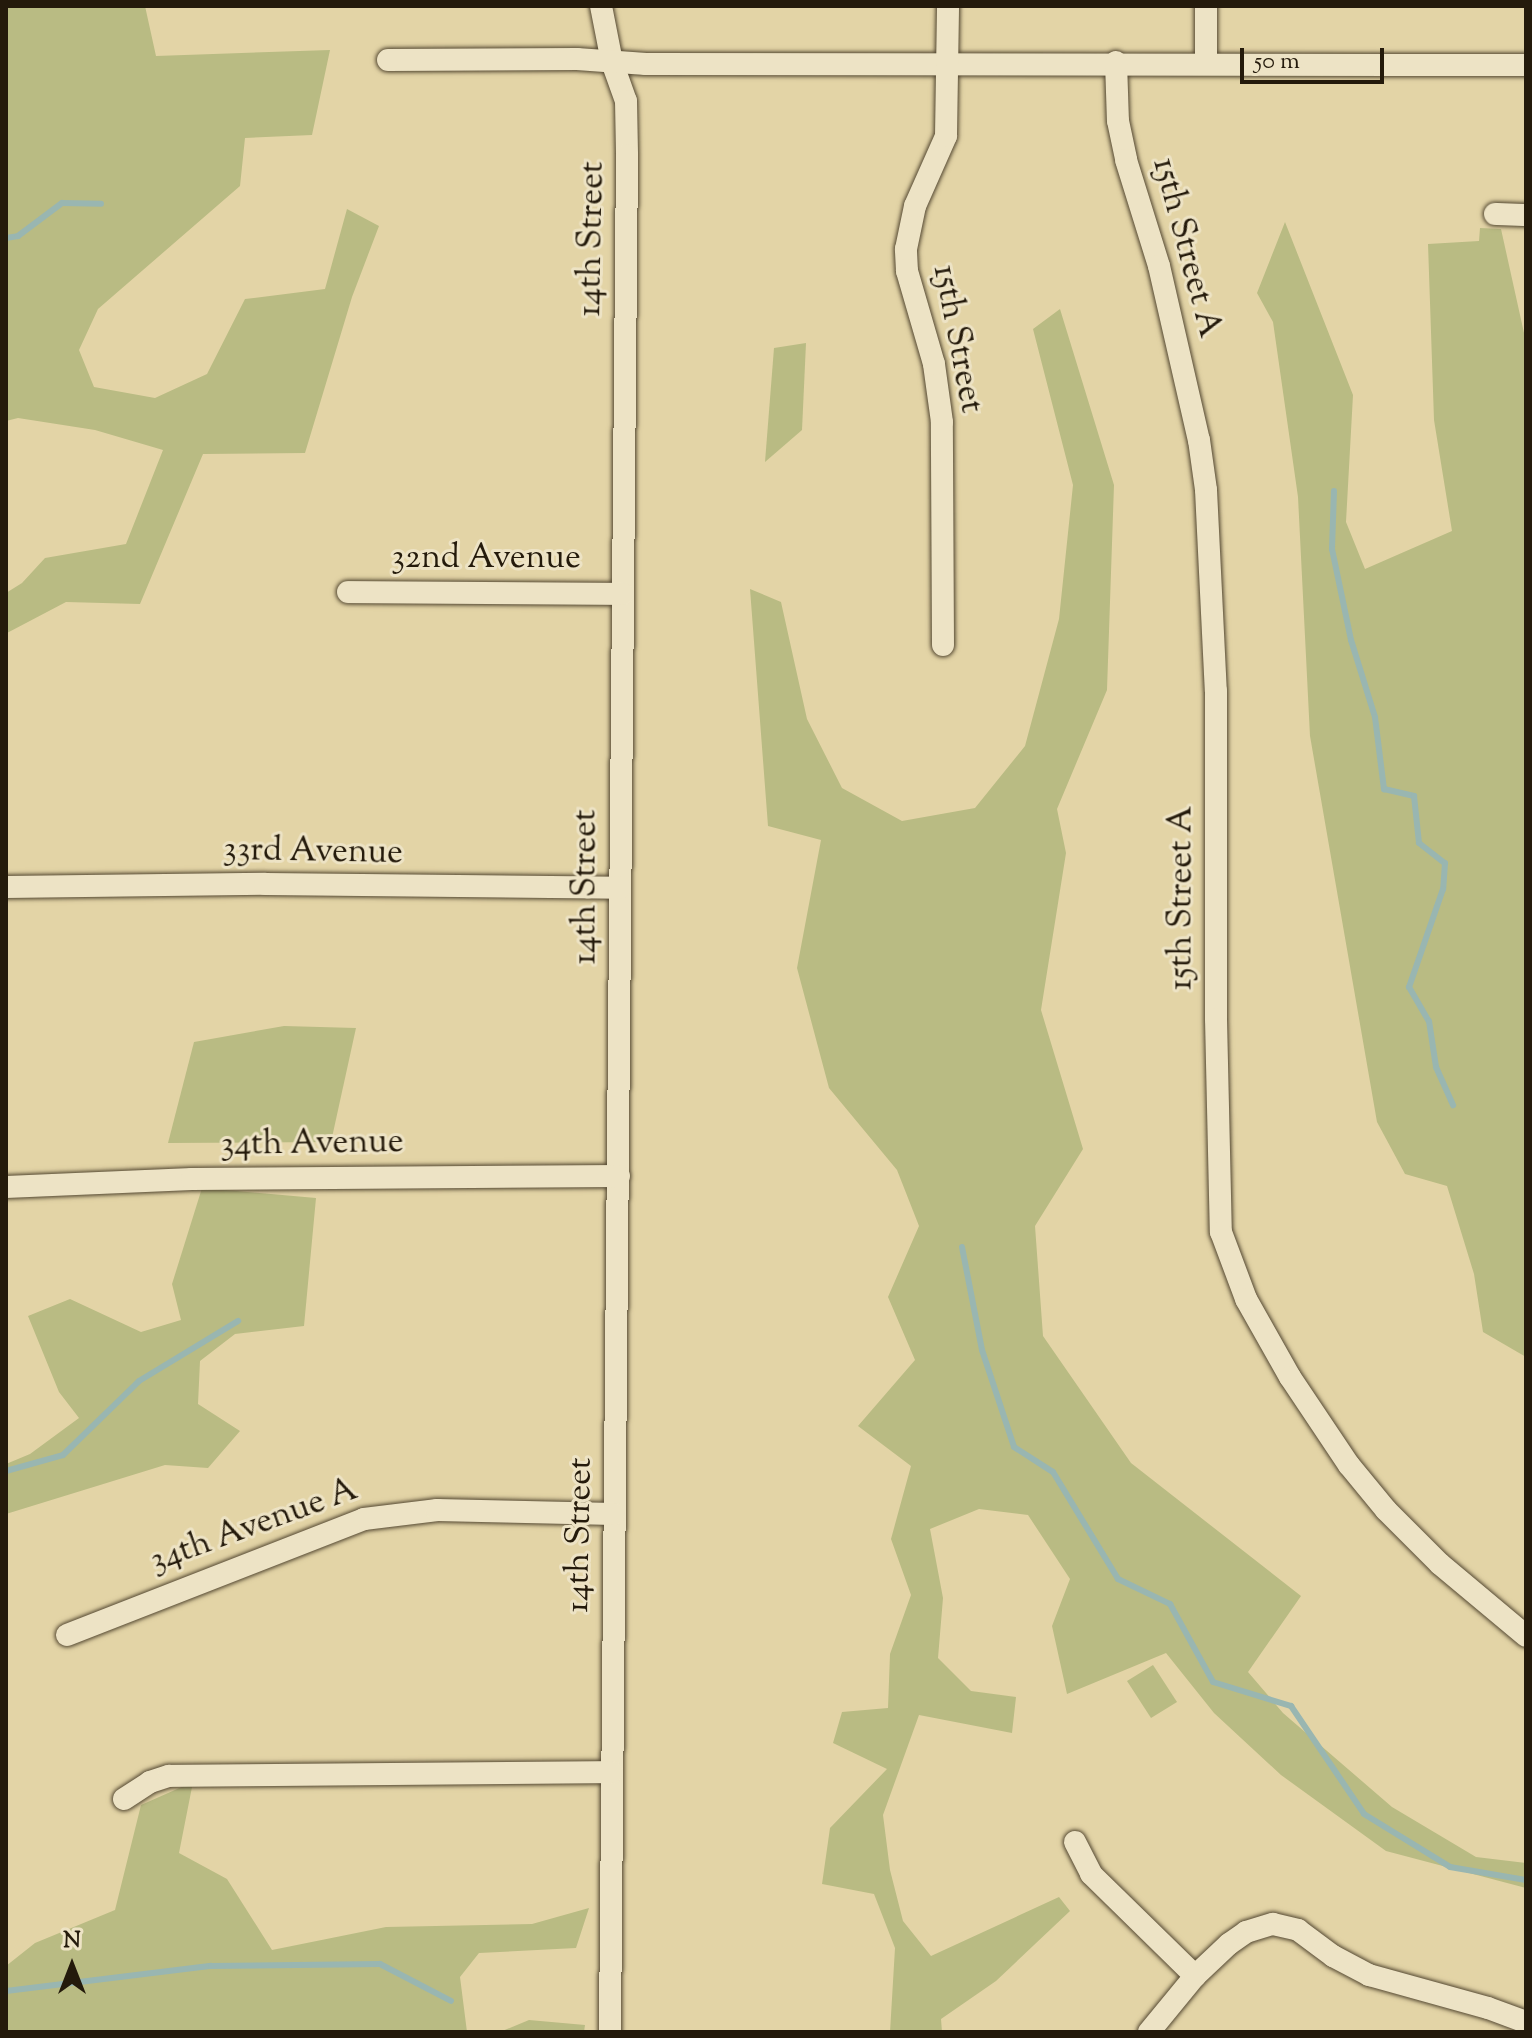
<!DOCTYPE html>
<style>
body{margin:0}
#map{position:relative;width:1532px;height:2038px;overflow:hidden;background:#e3d4a6;font-family:"Sorts Mill Goudy",serif}
div>[style]{position:absolute}
[style*='--x']{left:calc(var(--x)*1px);top:calc(var(--y)*1px);width:calc(var(--w)*1px);rotate:calc(var(--a)*1deg)}
.green>*{inset:0;background:#b9bb83}
.stream>*{height:6px;margin:-3px;padding:0 3px;transform-origin:3px;border-radius:3px;background:#99b6b1}
.roads{filter:drop-shadow(0 0 2px #544832) drop-shadow(0 0 2px #544832)}
.minor>*{height:22px;margin:-11px;padding:0 11px;transform-origin:11px;border-radius:11px;background:#ede3c5}
span{translate:-50% -50%;white-space:nowrap;text-align:center;line-height:1.15;-webkit-text-stroke:6px #ede3c5;paint-order:stroke}
.street-label{font-size:34px;color:#241a0b}
.frame{position:absolute;inset:0;border:8px solid #241a0b;pointer-events:none}
.north{position:absolute;left:32px;top:1926px;width:80px;height:80px;-webkit-text-stroke:6px #ede3c5;paint-order:stroke;rotate:0deg;font-size:22px;font-weight:700;line-height:32px;text-align:center;color:#241a0b}
.north::after{content:'';display:block;margin:auto;width:28px;height:36px;background:#241a0b;clip-path:polygon(50% 0,100% 100%,50% 72%,0 100%)}
.scale{position:absolute;left:1240px;top:48px;width:144px;height:36px;box-sizing:border-box;border:4px solid #241a0b;border-top:0;padding-left:10px;font-size:24px;line-height:28px;white-space:nowrap;color:#241a0b;-webkit-text-stroke:6px #ede3c5;paint-order:stroke}
</style>
<div id="map">
<div class="green">
<div style="clip-path:polygon(6px 6px,145px 6px,156px 56px,330px 50px,312px 135px,245px 138px,240px 186px,98px 309px,79px 350px,94px 387px,155px 398px,207px 374px,245px 299px,325px 289px,347px 209px,379px 226px,352px 297px,305px 453px,203px 454px,140px 604px,66px 602px,7px 633px,6px 593px,22px 583px,45px 558px,126px 544px,163px 450px,95px 430px,18px 418px,6px 421px)"></div>
<div style="clip-path:polygon(1285px 222px,1353px 395px,1346px 522px,1365px 569px,1452px 531px,1434px 420px,1428px 244px,1479px 241px,1480px 228px,1501px 229px,1526px 342px,1526px 1357px,1483px 1332px,1474px 1274px,1447px 1186px,1405px 1174px,1377px 1122px,1310px 736px,1298px 497px,1273px 322px,1257px 293px)"></div>
<div style="clip-path:polygon(1060px 309px,1114px 485px,1107px 690px,1057px 809px,1066px 853px,1041px 1010px,1083px 1149px,1035px 1226px,1043px 1336px,1131px 1463px,1301px 1596px,1248px 1672px,1283px 1713px,1392px 1807px,1476px 1857px,1526px 1863px,1526px 1888px,1386px 1851px,1281px 1775px,1214px 1713px,1166px 1653px,1067px 1694px,1052px 1626px,1070px 1579px,1028px 1515px,979px 1509px,930px 1529px,943px 1598px,938px 1658px,971px 1691px,1016px 1697px,1012px 1733px,919px 1715px,883px 1815px,890px 1870px,903px 1921px,931px 1956px,1059px 1897px,1070px 1911px,996px 1981px,941px 2019px,942px 2032px,890px 2032px,895px 1948px,874px 1894px,822px 1884px,830px 1828px,887px 1769px,833px 1743px,842px 1712px,888px 1708px,890px 1654px,911px 1595px,891px 1539px,911px 1466px,858px 1426px,915px 1360px,888px 1297px,919px 1226px,897px 1170px,829px 1088px,797px 968px,821px 840px,768px 826px,750px 589px,781px 602px,807px 719px,842px 788px,902px 821px,975px 808px,1025px 746px,1059px 619px,1073px 485px,1033px 329px)"></div>
<div style="clip-path:polygon(806px 343px,802px 430px,765px 462px,774px 348px)"></div>
<div style="clip-path:polygon(284px 1026px,356px 1028px,331px 1142px,168px 1143px,194px 1042px)"></div>
<div style="clip-path:polygon(202px 1188px,316px 1198px,304px 1326px,235px 1334px,200px 1361px,198px 1404px,240px 1431px,208px 1468px,165px 1465px,6px 1514px,6px 1464px,30px 1454px,79px 1418px,59px 1392px,28px 1316px,70px 1299px,141px 1332px,181px 1320px,172px 1284px)"></div>
<div style="clip-path:polygon(1153px 1665px,1177px 1702px,1151px 1718px,1127px 1681px)"></div>
<div style="clip-path:polygon(193px 1782px,179px 1853px,227px 1879px,272px 1950px,386px 1927px,532px 1924px,589px 1908px,576px 1948px,479px 1953px,460px 1977px,467px 2032px,6px 2032px,6px 1966px,35px 1943px,115px 1910px,141px 1805px)"></div>
<div style="clip-path:polygon(529px 2020px,585px 2025px,584px 2032px,500px 2032px)"></div>
</div>
<div class="stream">
<div style="--x:6;--y:238;--w:12;--a:-9"></div>
<div style="--x:18;--y:236;--w:55;--a:-36.9"></div>
<div style="--x:62;--y:203;--w:39;--a:1"></div>
<div style="--x:1334;--y:491;--w:58;--a:92"></div>
<div style="--x:1332;--y:549;--w:93;--a:78.2"></div>
<div style="--x:1351;--y:640;--w:81;--a:72.7"></div>
<div style="--x:1375;--y:717;--w:73;--a:82.9"></div>
<div style="--x:1384;--y:789;--w:31;--a:13"></div>
<div style="--x:1414;--y:796;--w:47;--a:83.9"></div>
<div style="--x:1419;--y:843;--w:33;--a:38"></div>
<div style="--x:1445;--y:863;--w:26;--a:94"></div>
<div style="--x:1443;--y:889;--w:104;--a:109.1"></div>
<div style="--x:1409;--y:987;--w:39;--a:60"></div>
<div style="--x:1429;--y:1021;--w:47;--a:81.3"></div>
<div style="--x:1436;--y:1067;--w:42;--a:65.9"></div>
<div style="--x:962;--y:1247;--w:105;--a:79"></div>
<div style="--x:982;--y:1350;--w:102;--a:71.7"></div>
<div style="--x:1014;--y:1447;--w:46;--a:32.7"></div>
<div style="--x:1053;--y:1472;--w:125;--a:58.7"></div>
<div style="--x:1118;--y:1579;--w:58;--a:25.7"></div>
<div style="--x:1170;--y:1604;--w:89;--a:61.1"></div>
<div style="--x:1213;--y:1682;--w:82;--a:17.1"></div>
<div style="--x:1291;--y:1706;--w:130;--a:55.9"></div>
<div style="--x:1364;--y:1814;--w:101;--a:31.6"></div>
<div style="--x:1450;--y:1867;--w:77;--a:9.7"></div>
<div style="--x:6;--y:1471;--w:59;--a:-15.7"></div>
<div style="--x:63;--y:1455;--w:106;--a:-44.2"></div>
<div style="--x:139;--y:1381;--w:116;--a:-31.2"></div>
<div style="--x:6;--y:1991;--w:207;--a:-7"></div>
<div style="--x:211;--y:1966;--w:169;--a:-0.7"></div>
<div style="--x:380;--y:1964;--w:80;--a:27.5"></div>
</div>
<div class="roads">
<div class="minor">
<div style="--x:601;--y:6;--w:57;--a:78.9"></div>
<div style="--x:612;--y:62;--w:41;--a:70.3"></div>
<div style="--x:626;--y:101;--w:54;--a:88.9"></div>
<div style="--x:627;--y:155;--w:1877;--a:90.52"></div>
<div style="--x:388;--y:60;--w:189;--a:-0.3"></div>
<div style="--x:577;--y:59;--w:69;--a:4.1"></div>
<div style="--x:646;--y:64;--w:880;--a:0.07"></div>
<div style="--x:1116;--y:62;--w:59;--a:88.1"></div>
<div style="--x:1118;--y:121;--w:40;--a:78"></div>
<div style="--x:1126;--y:160;--w:111;--a:72.7"></div>
<div style="--x:1159;--y:266;--w:179;--a:77.1"></div>
<div style="--x:1199;--y:440;--w:50;--a:82"></div>
<div style="--x:1206;--y:490;--w:201;--a:87.2"></div>
<div style="--x:1216;--y:691;--w:328;--a:90"></div>
<div style="--x:1216;--y:1019;--w:213;--a:88.7"></div>
<div style="--x:1221;--y:1232;--w:72;--a:69.5"></div>
<div style="--x:1246;--y:1299;--w:90;--a:60.6"></div>
<div style="--x:1290;--y:1377;--w:106;--a:56.2"></div>
<div style="--x:1349;--y:1465;--w:58;--a:50.6"></div>
<div style="--x:1386;--y:1510;--w:76;--a:45"></div>
<div style="--x:1440;--y:1564;--w:112;--a:39.9"></div>
<div style="--x:1206;--y:63;--w:57;--a:-90"></div>
<div style="--x:1495;--y:214;--w:31;--a:2"></div>
<div style="--x:348;--y:592;--w:275;--a:0.4"></div>
<div style="--x:943;--y:645;--w:223;--a:-90.3"></div>
<div style="--x:942;--y:422;--w:59;--a:-97.9"></div>
<div style="--x:934;--y:364;--w:97;--a:-106.2"></div>
<div style="--x:907;--y:271;--w:22;--a:-93"></div>
<div style="--x:906;--y:249;--w:44;--a:-78.2"></div>
<div style="--x:915;--y:206;--w:77;--a:-66.1"></div>
<div style="--x:946;--y:136;--w:130;--a:-89.1"></div>
<div style="--x:6;--y:887;--w:259;--a:-0.7"></div>
<div style="--x:265;--y:884;--w:355;--a:0.6"></div>
<div style="--x:6;--y:1187;--w:186;--a:-2.5"></div>
<div style="--x:192;--y:1179;--w:427;--a:-0.4"></div>
<div style="--x:67;--y:1635;--w:319;--a:-21.3"></div>
<div style="--x:364;--y:1519;--w:74;--a:-7"></div>
<div style="--x:437;--y:1510;--w:177;--a:1.3"></div>
<div style="--x:124;--y:1799;--w:31;--a:-33"></div>
<div style="--x:150;--y:1782;--w:20;--a:-18"></div>
<div style="--x:169;--y:1776;--w:443;--a:-0.5"></div>
<div style="--x:1075;--y:1842;--w:36;--a:63"></div>
<div style="--x:1091;--y:1874;--w:146;--a:44.4"></div>
<div style="--x:1149;--y:2032;--w:72;--a:-50.6"></div>
<div style="--x:1195;--y:1976;--w:47;--a:-43.3"></div>
<div style="--x:1229;--y:1944;--w:21;--a:-35"></div>
<div style="--x:1246;--y:1932;--w:28;--a:-17"></div>
<div style="--x:1273;--y:1924;--w:26;--a:13"></div>
<div style="--x:1298;--y:1930;--w:44;--a:36.6"></div>
<div style="--x:1333;--y:1956;--w:41;--a:27.8"></div>
<div style="--x:1369;--y:1975;--w:123;--a:15.5"></div>
<div style="--x:1488;--y:2008;--w:40;--a:20.2"></div>
</div>
</div>
<div class="street-label">
<span style="left:592px;top:239px;rotate:-89deg">14th Street</span>
<span style="left:1186px;top:248px;rotate:75deg">15th Street A</span>
<span style="left:957px;top:339px;rotate:79deg">15th Street</span>
<span style="left:486px;top:559px">32nd Avenue</span>
<span style="left:313px;top:852px;rotate:1deg">33rd Avenue</span>
<span style="left:586px;top:887px;rotate:-90deg">14th Street</span>
<span style="left:1182px;top:898px;rotate:-90deg">15th Street A</span>
<span style="left:312px;top:1144px;rotate:-1deg">34th Avenue</span>
<span style="left:254px;top:1526px;rotate:-20deg">34th Avenue A</span>
<span style="left:580px;top:1535px;rotate:-89deg">14th Street</span>
</div>
<div class="frame"></div>
<div class="north">N</div>
<div class="scale">50 m</div>
</div>
